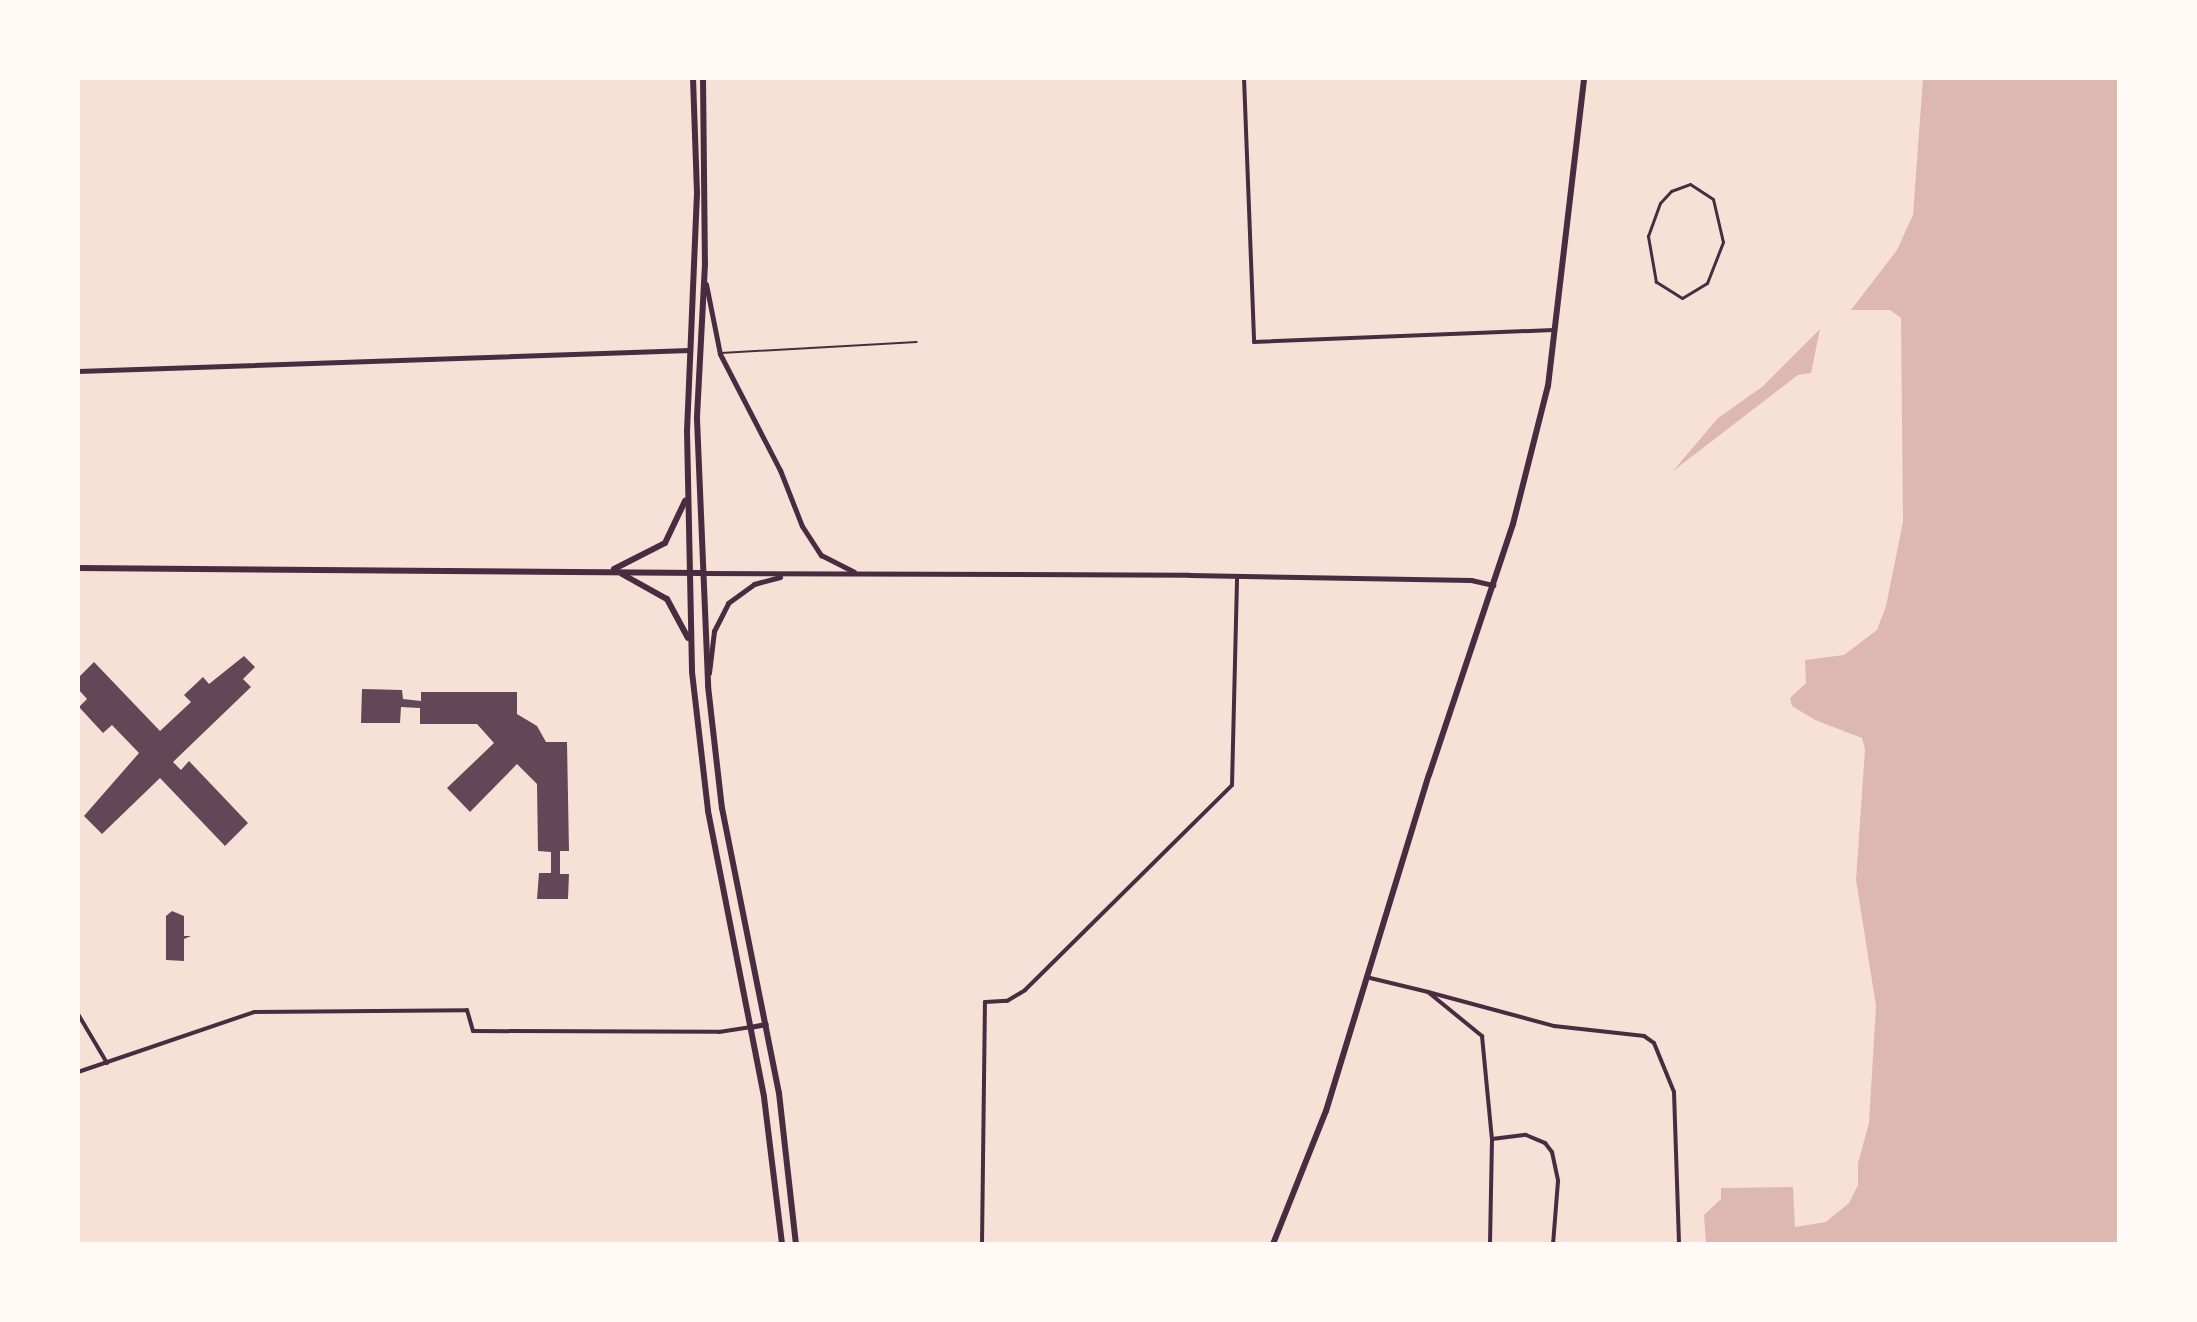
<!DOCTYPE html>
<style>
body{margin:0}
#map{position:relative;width:2197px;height:1322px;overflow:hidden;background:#f7e1d7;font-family:"Source Sans 3",sans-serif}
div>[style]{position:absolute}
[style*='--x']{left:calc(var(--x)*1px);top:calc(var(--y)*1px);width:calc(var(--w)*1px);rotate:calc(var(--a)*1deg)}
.water>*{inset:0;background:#dcb8b0}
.building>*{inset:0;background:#644757}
.service>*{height:2px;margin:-1px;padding:0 1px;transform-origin:1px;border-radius:1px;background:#4a2c40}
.pedestrian>*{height:3px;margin:-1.5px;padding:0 1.5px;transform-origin:1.5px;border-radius:1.5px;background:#4a2c40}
.minor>*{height:4px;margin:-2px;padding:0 2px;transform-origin:2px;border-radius:2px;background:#4a2c40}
.tertiary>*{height:5px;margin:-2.5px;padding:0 2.5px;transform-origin:2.5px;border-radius:2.5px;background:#4a2c40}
.secondary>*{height:6px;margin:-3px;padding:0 3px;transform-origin:3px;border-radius:3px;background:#4a2c40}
span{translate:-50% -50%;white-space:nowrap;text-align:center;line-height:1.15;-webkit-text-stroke:6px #fffaf5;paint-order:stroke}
.frame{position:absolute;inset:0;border:80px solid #fffaf5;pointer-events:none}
</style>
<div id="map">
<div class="water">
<div style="clip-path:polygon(1923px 78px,2119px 78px,2119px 1244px,1706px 1244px,1704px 1215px,1721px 1199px,1721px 1188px,1793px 1187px,1795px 1227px,1826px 1222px,1849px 1203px,1858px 1185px,1858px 1163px,1869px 1123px,1876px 1006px,1856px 880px,1865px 749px,1862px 738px,1815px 720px,1792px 706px,1790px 698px,1806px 683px,1805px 660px,1844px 655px,1877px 630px,1886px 606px,1903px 522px,1901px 318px,1890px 310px,1851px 310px,1897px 250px,1913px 215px)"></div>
<div style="clip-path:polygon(1820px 329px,1811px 373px,1798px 375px,1673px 471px,1718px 418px,1762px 387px)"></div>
</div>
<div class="building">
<div style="clip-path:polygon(244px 656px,255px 667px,243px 679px,251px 687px,173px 762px,181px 770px,189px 761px,248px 823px,225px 846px,160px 778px,102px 834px,84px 816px,139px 753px,112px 725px,103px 733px,79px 707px,87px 699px,78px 689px,78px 678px,94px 662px,160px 731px,191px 702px,184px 695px,203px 677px,209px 684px)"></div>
<div style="clip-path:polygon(362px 689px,402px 690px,403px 699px,421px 701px,421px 692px,517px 692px,517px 714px,537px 726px,546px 742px,567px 742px,569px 851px,560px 851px,560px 874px,569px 874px,568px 899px,537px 899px,539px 873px,551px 873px,551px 852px,538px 851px,537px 784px,517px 764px,470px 812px,447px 788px,494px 743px,477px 724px,420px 724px,420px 708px,401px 707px,400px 723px,361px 723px)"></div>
<div style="clip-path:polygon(172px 911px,184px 916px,184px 936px,191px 936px,184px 939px,184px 961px,166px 960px,166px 916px)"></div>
</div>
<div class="service">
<div style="--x:721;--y:353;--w:196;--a:-3.2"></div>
</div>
<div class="pedestrian">
<div style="--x:1690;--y:184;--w:27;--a:33"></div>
<div style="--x:1713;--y:199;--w:44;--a:76.9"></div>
<div style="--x:1723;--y:242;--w:44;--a:111.3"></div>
<div style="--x:1707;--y:283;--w:29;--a:149"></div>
<div style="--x:1682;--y:298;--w:31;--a:-148"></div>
<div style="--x:1656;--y:282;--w:47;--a:-99.9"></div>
<div style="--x:1648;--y:236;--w:35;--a:-70"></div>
<div style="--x:1660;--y:203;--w:16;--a:-47"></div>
<div style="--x:1671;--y:191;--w:20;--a:-20"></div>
</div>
<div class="minor">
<div style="--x:1244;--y:78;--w:264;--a:87.8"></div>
<div style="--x:1254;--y:342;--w:300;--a:-2.3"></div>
<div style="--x:1366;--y:977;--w:64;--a:13.6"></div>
<div style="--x:1428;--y:992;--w:70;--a:39.2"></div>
<div style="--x:1482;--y:1036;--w:103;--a:84.5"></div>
<div style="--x:1492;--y:1139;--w:105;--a:91.1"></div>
<div style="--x:1428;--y:992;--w:131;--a:15.1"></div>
<div style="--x:1554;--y:1026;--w:91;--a:6.3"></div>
<div style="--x:1644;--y:1036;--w:12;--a:35"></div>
<div style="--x:1654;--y:1043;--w:53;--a:67.8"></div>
<div style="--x:1674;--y:1092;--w:152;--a:88.1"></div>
<div style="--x:78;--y:1014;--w:57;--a:59.4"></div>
<div style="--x:78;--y:1072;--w:186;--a:-18.8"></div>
<div style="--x:254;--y:1012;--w:213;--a:-0.5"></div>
<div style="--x:467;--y:1010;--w:22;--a:74"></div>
<div style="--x:473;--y:1031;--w:246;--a:0.2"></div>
<div style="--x:719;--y:1032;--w:31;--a:-9"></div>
<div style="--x:1492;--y:1139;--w:34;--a:-7"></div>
<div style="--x:1526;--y:1135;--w:21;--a:23"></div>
<div style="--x:1545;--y:1143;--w:11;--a:52"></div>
<div style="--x:1552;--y:1152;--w:30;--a:78"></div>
<div style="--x:1558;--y:1181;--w:63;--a:94.5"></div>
<div style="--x:982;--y:1244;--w:242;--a:-89.3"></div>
<div style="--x:985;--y:1002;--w:22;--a:-3"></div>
<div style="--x:1007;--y:1001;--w:21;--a:-31"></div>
<div style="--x:1025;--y:990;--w:291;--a:-44.7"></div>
<div style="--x:1232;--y:785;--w:208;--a:-88.6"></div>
</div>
<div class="tertiary">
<div style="--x:706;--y:284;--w:71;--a:78.7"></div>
<div style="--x:720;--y:354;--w:131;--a:62.7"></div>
<div style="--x:780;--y:470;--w:60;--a:68.6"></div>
<div style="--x:802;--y:526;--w:35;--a:57"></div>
<div style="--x:821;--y:555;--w:37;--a:27"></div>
<div style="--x:78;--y:371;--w:612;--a:-1.97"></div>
<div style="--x:703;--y:573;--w:486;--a:0.2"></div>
<div style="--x:1189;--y:575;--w:282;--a:1"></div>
<div style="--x:1471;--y:580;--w:23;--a:13"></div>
<div style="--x:709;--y:673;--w:42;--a:-83.2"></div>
<div style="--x:714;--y:631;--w:31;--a:-63"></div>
<div style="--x:728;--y:603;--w:32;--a:-36"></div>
<div style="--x:754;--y:584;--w:27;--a:-15"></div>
<div style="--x:750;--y:1027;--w:16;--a:-11"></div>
</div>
<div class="secondary">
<div style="--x:693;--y:78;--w:115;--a:88"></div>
<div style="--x:697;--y:193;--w:238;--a:92.4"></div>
<div style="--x:687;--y:431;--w:241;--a:88.8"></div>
<div style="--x:692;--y:672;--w:140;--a:83.4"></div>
<div style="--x:708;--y:811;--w:291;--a:78.9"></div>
<div style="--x:764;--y:1097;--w:148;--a:83"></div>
<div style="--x:703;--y:78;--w:186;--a:89.4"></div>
<div style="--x:705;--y:264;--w:155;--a:93"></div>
<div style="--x:697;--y:419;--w:267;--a:87.6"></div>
<div style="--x:708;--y:686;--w:123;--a:83.5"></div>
<div style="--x:722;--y:808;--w:291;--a:78.7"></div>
<div style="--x:779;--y:1093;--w:152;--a:83.6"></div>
<div style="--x:78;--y:568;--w:624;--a:0.46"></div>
<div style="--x:614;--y:569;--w:57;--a:-27"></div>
<div style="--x:665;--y:543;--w:47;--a:-64.5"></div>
<div style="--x:622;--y:574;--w:51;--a:29.1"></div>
<div style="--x:667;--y:599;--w:44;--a:61.7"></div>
<div style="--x:1273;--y:1244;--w:143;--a:-68.3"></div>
<div style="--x:1326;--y:1111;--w:351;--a:-73"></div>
<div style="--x:1429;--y:775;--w:265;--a:-71.5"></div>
<div style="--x:1513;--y:524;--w:142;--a:-75.8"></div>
<div style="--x:1548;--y:386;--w:310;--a:-83.3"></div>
</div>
<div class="frame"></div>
</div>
